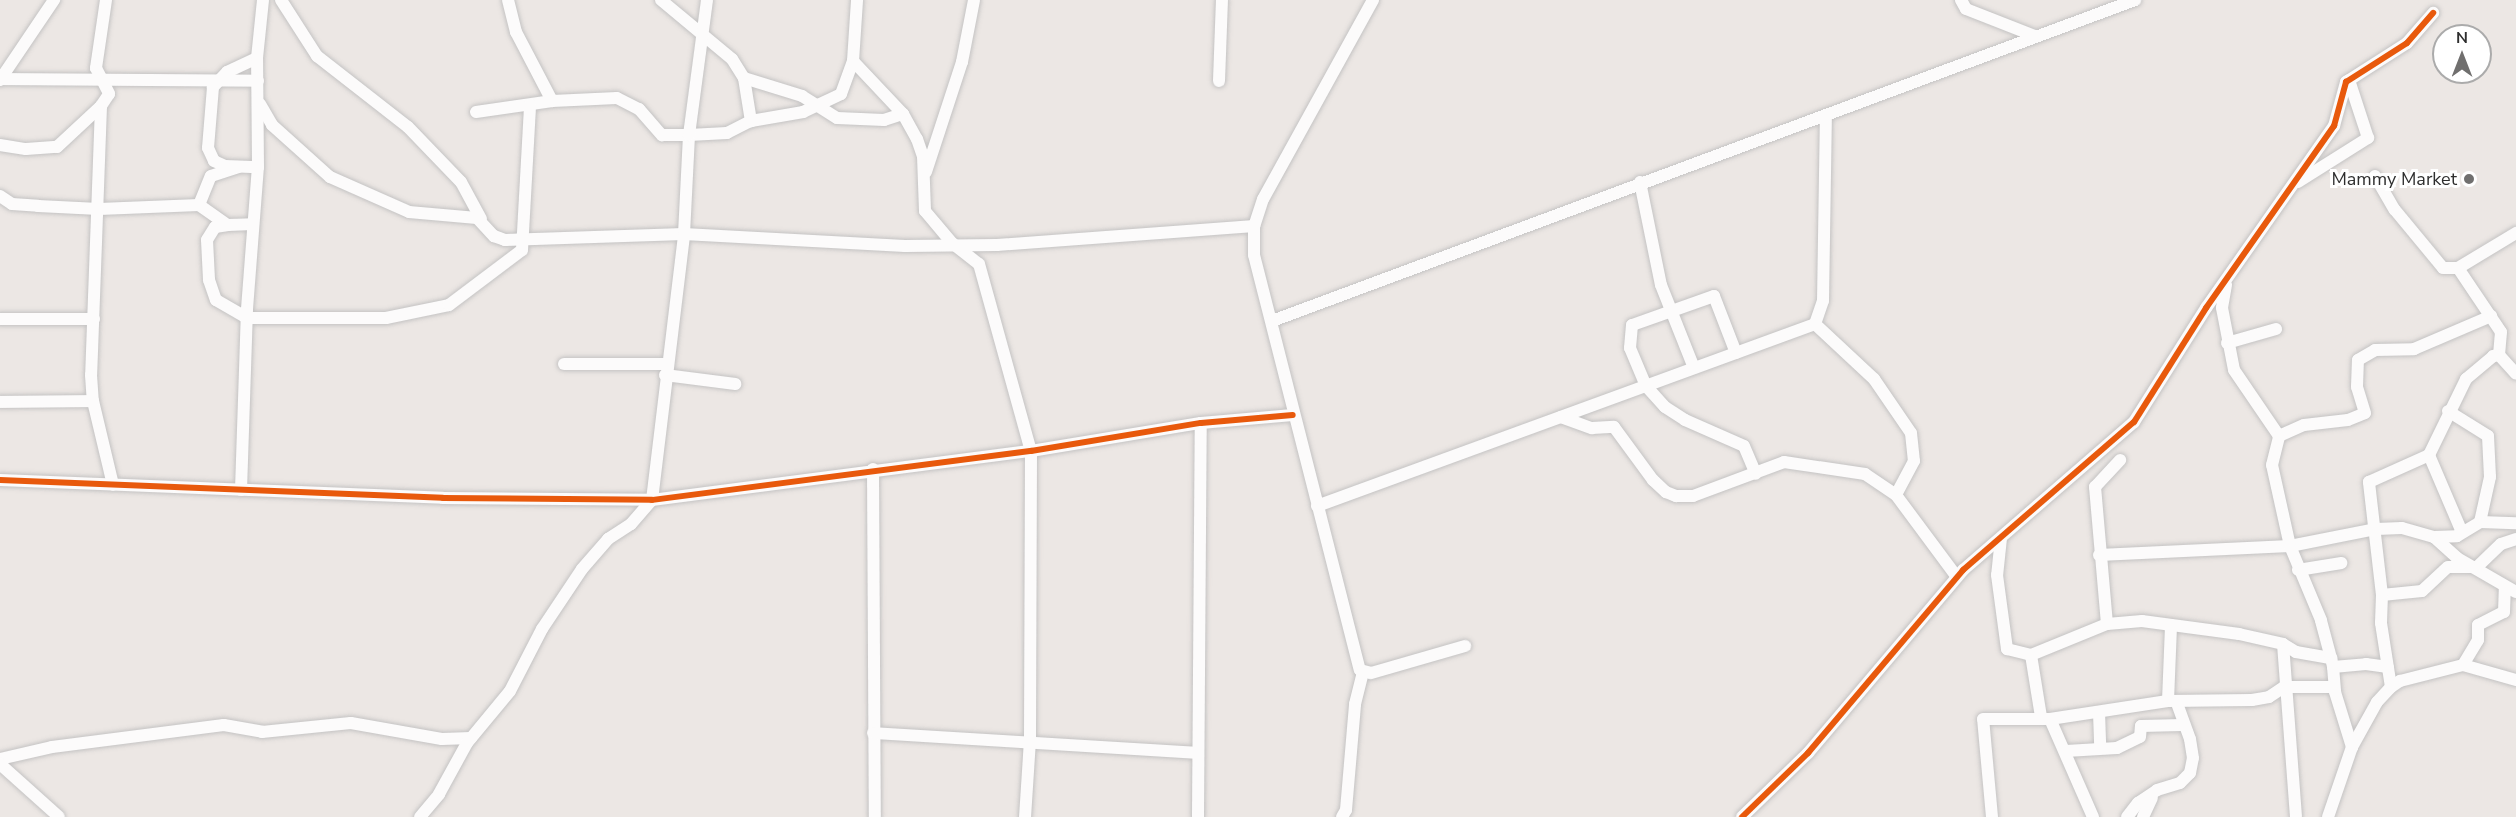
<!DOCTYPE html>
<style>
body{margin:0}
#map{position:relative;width:2516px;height:817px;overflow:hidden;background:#ece7e4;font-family:"Nunito Sans",sans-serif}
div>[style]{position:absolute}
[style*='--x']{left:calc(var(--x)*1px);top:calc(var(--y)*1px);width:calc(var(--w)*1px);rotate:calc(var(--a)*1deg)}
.roads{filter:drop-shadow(0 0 2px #c4c3c3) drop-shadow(0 0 2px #c4c3c3)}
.minor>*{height:12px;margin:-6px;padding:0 6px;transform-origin:6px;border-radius:6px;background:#fcfbfb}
.cycleway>*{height:6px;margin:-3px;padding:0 3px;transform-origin:3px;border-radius:3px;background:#e8590c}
.dots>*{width:16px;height:16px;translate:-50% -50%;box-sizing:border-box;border:3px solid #fff;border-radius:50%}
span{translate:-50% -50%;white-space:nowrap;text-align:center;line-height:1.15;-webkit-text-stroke:6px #fff;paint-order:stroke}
.poi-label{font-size:18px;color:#2e2e2e}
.right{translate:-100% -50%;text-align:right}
.north{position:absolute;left:2432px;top:24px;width:60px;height:60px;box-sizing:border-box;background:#fff;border:2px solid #ababab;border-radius:50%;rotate:0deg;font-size:16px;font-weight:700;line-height:24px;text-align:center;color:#2e2e2e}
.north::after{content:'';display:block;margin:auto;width:21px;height:27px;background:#706f6e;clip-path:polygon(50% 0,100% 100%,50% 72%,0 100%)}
</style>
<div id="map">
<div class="roads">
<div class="minor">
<div style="--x:106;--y:0;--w:69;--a:98.4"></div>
<div style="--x:96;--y:68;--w:29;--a:63"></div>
<div style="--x:109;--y:94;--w:14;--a:124"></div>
<div style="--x:101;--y:106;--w:269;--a:92.1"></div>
<div style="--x:91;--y:375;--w:26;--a:86"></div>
<div style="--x:93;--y:401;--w:86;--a:76.6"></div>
<div style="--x:281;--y:0;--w:67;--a:57.3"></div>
<div style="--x:317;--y:56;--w:115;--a:38"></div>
<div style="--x:408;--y:127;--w:76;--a:46.1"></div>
<div style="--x:461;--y:182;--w:42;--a:61.6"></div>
<div style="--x:508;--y:0;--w:33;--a:76"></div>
<div style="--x:516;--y:32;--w:78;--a:62.4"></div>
<div style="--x:661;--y:0;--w:92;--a:39.7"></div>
<div style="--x:732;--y:59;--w:22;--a:58"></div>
<div style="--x:744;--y:78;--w:44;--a:80.8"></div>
<div style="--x:1373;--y:0;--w:227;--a:118.9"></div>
<div style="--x:1263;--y:199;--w:28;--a:108"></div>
<div style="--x:1254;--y:226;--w:29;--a:90"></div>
<div style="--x:1254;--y:255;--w:428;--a:75.7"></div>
<div style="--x:1360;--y:670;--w:11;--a:15"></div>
<div style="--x:1371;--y:673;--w:98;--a:-16"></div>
<div style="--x:1961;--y:0;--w:10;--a:61"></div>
<div style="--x:1966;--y:9;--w:74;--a:21.4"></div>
<div style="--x:257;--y:58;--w:33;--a:155"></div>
<div style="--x:227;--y:72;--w:21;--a:133"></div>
<div style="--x:213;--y:87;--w:61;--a:94.7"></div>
<div style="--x:208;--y:148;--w:14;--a:65"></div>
<div style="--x:214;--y:161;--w:12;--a:24"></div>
<div style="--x:225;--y:166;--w:33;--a:2"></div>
<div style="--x:853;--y:61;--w:73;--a:46.7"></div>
<div style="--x:903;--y:114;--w:29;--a:61"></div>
<div style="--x:917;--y:139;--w:18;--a:71"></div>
<div style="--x:923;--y:156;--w:55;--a:87.9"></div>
<div style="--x:925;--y:211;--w:42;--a:49.8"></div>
<div style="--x:952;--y:243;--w:34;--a:38"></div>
<div style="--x:979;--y:264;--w:194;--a:74.5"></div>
<div style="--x:1031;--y:451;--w:289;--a:90.2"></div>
<div style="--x:1030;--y:740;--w:77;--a:93.7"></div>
<div style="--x:744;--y:78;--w:61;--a:17.2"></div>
<div style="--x:802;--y:96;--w:41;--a:32.2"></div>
<div style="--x:837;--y:118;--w:47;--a:2.4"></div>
<div style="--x:884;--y:120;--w:20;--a:-18"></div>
<div style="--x:0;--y:79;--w:258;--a:0.4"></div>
<div style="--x:0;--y:80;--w:97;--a:-56"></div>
<div style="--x:1219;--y:81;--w:81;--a:-87.9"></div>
<div style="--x:260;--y:104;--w:24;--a:60"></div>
<div style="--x:272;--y:125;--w:78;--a:41.9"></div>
<div style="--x:330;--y:177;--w:86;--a:23.9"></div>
<div style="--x:409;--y:212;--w:68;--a:5"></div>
<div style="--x:477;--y:218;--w:25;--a:47"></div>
<div style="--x:494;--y:236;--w:12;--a:20"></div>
<div style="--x:505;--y:240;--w:179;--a:-1.9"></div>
<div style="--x:684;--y:234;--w:221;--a:3.1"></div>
<div style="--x:905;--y:246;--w:92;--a:-0.6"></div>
<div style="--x:997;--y:245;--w:258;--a:-4.2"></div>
<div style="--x:476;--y:112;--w:77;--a:-8.2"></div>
<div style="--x:552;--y:101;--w:65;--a:-2.6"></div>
<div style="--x:617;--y:98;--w:25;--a:27"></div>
<div style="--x:639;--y:109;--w:35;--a:49"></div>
<div style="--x:662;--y:135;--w:27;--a:0"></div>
<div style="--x:689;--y:135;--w:38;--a:-3"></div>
<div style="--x:727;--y:133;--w:27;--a:-27"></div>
<div style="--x:751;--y:121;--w:53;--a:-9.8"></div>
<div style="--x:803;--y:112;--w:42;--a:-25.3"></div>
<div style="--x:841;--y:94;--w:35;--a:-70"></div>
<div style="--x:853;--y:61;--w:61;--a:-86.2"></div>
<div style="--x:0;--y:145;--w:26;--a:9"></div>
<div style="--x:26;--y:149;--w:31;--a:-4"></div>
<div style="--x:57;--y:147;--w:60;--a:-43"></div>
<div style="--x:926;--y:172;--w:116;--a:-71.9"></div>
<div style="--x:962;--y:62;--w:63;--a:-79"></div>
<div style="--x:2375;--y:176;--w:39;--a:60"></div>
<div style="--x:2395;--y:210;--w:75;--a:50.4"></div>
<div style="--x:2443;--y:268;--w:15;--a:0"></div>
<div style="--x:2458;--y:268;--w:77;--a:56.1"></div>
<div style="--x:2501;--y:332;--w:23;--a:95"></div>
<div style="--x:1640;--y:182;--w:105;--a:78.5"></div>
<div style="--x:1661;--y:285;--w:89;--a:68.3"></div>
<div style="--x:2298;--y:182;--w:83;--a:-32.2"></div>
<div style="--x:2368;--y:138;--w:61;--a:-108.1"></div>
<div style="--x:0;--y:196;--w:14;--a:34"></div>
<div style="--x:12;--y:204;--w:26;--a:4"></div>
<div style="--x:38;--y:206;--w:61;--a:2.8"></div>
<div style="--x:99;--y:209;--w:100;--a:-2.3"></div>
<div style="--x:199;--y:205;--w:31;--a:-68"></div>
<div style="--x:211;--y:176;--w:29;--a:-18"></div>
<div style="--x:199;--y:205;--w:35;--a:35"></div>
<div style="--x:228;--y:225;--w:25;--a:-2"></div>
<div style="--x:228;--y:225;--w:13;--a:171"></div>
<div style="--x:215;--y:227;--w:15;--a:122"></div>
<div style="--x:207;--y:240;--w:40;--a:87.1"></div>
<div style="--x:209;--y:280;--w:21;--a:71"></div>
<div style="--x:216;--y:300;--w:36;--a:30"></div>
<div style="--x:247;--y:318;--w:139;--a:0"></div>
<div style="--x:386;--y:318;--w:64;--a:-11.7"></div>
<div style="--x:449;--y:305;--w:91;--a:-37"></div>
<div style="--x:522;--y:250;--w:145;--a:-86.8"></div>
<div style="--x:2458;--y:268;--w:68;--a:-31.1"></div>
<div style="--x:2226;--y:285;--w:23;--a:100"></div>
<div style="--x:2222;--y:308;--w:63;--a:79"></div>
<div style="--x:2234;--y:370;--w:80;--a:55.7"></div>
<div style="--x:0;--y:319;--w:94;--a:0"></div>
<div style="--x:1272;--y:321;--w:921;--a:-20.4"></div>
<div style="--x:1815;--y:324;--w:81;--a:43"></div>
<div style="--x:1874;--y:379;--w:65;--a:55.6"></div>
<div style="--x:1911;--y:433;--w:28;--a:84"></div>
<div style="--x:1914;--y:461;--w:38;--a:118"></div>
<div style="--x:1896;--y:495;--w:102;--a:53.4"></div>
<div style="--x:2227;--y:343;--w:51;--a:-15.9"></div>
<div style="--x:1736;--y:353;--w:61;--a:-111.1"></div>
<div style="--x:1714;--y:296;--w:87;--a:160.5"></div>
<div style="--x:1632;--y:325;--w:23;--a:95"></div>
<div style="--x:1630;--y:348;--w:41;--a:67.2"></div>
<div style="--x:1646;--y:386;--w:28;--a:48"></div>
<div style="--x:1665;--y:407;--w:24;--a:33"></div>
<div style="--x:1685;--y:420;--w:64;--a:23.8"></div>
<div style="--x:1744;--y:446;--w:30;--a:67"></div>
<div style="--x:564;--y:364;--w:102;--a:0"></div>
<div style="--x:665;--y:375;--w:71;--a:7.3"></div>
<div style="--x:0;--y:402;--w:93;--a:-0.6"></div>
<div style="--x:2448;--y:411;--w:47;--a:32"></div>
<div style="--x:2488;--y:436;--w:41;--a:87.2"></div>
<div style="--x:2490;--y:477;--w:46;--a:102.5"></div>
<div style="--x:1561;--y:417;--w:33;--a:20"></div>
<div style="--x:1592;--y:428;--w:22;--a:-3"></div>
<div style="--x:1614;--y:427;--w:66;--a:53.7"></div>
<div style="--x:1653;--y:480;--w:18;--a:43"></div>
<div style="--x:1666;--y:492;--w:11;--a:22"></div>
<div style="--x:1676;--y:496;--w:17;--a:0"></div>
<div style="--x:1693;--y:496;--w:97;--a:-20.5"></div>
<div style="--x:1784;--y:462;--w:82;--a:8.4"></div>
<div style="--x:1865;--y:474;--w:37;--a:34"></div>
<div style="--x:2429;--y:455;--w:82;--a:66.9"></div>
<div style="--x:873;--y:469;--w:348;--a:89.7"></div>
<div style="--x:0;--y:480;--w:443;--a:2.3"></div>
<div style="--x:443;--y:498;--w:209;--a:0.5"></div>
<div style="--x:652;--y:500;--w:382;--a:-7.4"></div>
<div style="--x:1031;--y:451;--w:172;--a:-9.4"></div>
<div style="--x:1201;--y:423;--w:92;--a:-5"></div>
<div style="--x:241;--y:490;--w:181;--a:-88.1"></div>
<div style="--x:247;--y:309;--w:142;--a:-85.6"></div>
<div style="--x:258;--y:167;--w:109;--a:-90.5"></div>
<div style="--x:257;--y:58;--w:58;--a:-84.1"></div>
<div style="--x:1317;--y:506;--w:530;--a:-20.08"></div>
<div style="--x:1815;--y:324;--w:24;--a:-71"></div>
<div style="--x:1823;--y:301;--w:186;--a:-89.1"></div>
<div style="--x:2434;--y:537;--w:23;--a:-2"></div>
<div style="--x:2457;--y:536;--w:27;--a:-31"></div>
<div style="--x:2480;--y:522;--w:36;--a:2"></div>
<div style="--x:2001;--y:538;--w:37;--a:96"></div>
<div style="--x:1997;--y:575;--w:75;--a:82.3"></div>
<div style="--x:2007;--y:649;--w:25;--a:14"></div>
<div style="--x:2031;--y:655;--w:82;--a:-22.2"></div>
<div style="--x:2107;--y:624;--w:35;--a:-5"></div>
<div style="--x:2142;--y:621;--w:98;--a:7.6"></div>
<div style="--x:2239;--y:634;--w:45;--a:12.8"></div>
<div style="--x:2283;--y:644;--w:15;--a:32"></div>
<div style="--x:2296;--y:652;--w:36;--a:10"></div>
<div style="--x:2331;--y:658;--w:9;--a:77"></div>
<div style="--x:2333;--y:667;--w:33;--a:-5"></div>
<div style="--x:2366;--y:664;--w:22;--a:8"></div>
<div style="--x:2099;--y:555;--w:191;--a:-2.7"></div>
<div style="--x:2290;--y:546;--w:88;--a:-11.2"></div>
<div style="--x:2376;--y:529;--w:26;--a:-2"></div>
<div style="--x:2402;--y:528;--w:33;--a:16"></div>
<div style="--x:2434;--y:537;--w:31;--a:42"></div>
<div style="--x:2457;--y:558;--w:68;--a:30"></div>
<div style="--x:2298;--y:570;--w:44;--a:-9.2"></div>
<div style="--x:2382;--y:595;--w:40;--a:-5.7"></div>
<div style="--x:2422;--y:591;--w:35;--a:-43"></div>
<div style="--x:2448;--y:567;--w:29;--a:0"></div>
<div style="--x:2477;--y:567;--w:33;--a:-44"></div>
<div style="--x:2501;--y:544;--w:16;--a:-18"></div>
<div style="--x:2107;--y:624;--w:138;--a:-95"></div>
<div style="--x:2095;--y:487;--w:37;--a:-47"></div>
<div style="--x:2283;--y:644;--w:173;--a:85.7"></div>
<div style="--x:2031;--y:655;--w:63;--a:80.8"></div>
<div style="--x:2331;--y:658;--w:39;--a:-105"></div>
<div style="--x:2321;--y:620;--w:80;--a:-112.7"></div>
<div style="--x:2290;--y:546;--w:83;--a:-102.5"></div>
<div style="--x:2272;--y:465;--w:30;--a:-76"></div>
<div style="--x:2279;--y:436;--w:27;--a:-24"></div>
<div style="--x:2304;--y:425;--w:44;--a:-6.5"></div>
<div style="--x:2348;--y:420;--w:18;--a:-22"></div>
<div style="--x:2365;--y:413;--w:27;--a:-107"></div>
<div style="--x:2357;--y:387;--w:27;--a:-88"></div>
<div style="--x:2358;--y:360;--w:20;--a:-30"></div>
<div style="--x:2375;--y:350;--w:39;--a:-1"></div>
<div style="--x:2414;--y:349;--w:84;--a:-23.2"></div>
<div style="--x:2463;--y:665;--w:29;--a:-59"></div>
<div style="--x:2478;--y:640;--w:15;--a:-90"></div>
<div style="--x:2478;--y:625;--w:29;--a:-27"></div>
<div style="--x:2504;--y:612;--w:25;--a:-88"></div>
<div style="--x:2333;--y:667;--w:25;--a:85"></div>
<div style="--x:2335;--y:692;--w:58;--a:72.8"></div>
<div style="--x:2391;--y:687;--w:65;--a:-98.9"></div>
<div style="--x:2381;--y:623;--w:28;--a:-88"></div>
<div style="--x:2382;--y:595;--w:114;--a:-96.6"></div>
<div style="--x:2369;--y:482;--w:66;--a:-24.2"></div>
<div style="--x:2429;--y:455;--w:85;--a:-64"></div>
<div style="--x:2466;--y:379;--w:35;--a:-40"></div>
<div style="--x:2493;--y:356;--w:6;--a:-9"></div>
<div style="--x:2499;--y:355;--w:25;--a:48"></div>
<div style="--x:2168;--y:701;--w:76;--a:-87.7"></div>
<div style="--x:2099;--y:712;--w:34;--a:88"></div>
<div style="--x:2050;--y:719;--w:107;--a:66.3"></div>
<div style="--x:873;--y:733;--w:325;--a:3.5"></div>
<div style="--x:2066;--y:751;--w:51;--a:-3.4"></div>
<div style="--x:2117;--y:748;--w:25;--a:-26"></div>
<div style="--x:2140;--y:737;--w:11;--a:-85"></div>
<div style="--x:2141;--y:726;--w:41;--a:-1.4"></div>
<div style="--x:0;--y:759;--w:53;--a:-13"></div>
<div style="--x:52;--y:747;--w:173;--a:-7.3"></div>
<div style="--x:224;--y:725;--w:39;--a:10"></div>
<div style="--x:262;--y:732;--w:89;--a:-5.8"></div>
<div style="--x:351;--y:723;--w:92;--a:10"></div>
<div style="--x:442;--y:739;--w:29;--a:-2"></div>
<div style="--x:0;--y:764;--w:79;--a:41.9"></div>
<div style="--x:420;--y:817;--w:30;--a:-50"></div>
<div style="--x:439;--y:794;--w:58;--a:-61.2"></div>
<div style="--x:467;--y:743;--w:67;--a:-50.4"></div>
<div style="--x:510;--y:691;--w:70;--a:-62.7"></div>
<div style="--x:542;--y:629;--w:72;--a:-56.3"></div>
<div style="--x:582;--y:569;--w:40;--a:-49"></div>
<div style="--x:608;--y:539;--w:27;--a:-33"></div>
<div style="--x:631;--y:524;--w:32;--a:-49"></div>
<div style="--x:652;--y:500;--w:268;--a:-83.1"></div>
<div style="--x:684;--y:234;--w:99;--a:-87.1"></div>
<div style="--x:689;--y:135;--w:136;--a:-82.4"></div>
<div style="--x:1198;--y:817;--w:394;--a:-89.6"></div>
<div style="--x:1342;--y:817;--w:8;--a:-60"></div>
<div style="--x:1346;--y:810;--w:106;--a:-85.1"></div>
<div style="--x:1355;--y:704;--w:32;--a:-76"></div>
<div style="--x:1742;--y:817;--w:92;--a:-44.1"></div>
<div style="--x:1808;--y:753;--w:240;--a:-49.7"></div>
<div style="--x:1963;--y:570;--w:226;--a:-40.9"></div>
<div style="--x:2134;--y:422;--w:135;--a:-57.7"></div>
<div style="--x:2206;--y:308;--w:223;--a:-54.9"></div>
<div style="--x:2334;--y:126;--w:46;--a:-74.7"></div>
<div style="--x:2346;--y:82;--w:72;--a:-32.6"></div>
<div style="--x:2407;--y:43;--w:40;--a:-49"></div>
<div style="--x:1992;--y:817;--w:98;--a:-95.2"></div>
<div style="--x:1983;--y:719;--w:67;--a:0"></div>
<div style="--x:2050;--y:719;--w:119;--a:-8.7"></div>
<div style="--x:2168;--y:701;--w:84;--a:-0.7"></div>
<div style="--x:2252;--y:700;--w:17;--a:-10"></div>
<div style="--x:2269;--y:697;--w:18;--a:-34"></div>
<div style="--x:2284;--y:687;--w:50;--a:0"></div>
<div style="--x:2127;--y:817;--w:18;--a:-52"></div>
<div style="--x:2138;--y:803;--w:23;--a:-34"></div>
<div style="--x:2157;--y:790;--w:24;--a:-17"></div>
<div style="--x:2180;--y:783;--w:14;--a:-45"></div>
<div style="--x:2190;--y:773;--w:15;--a:-79"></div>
<div style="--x:2193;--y:758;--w:19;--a:-99"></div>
<div style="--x:2190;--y:739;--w:37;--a:-110"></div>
<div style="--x:2143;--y:817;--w:21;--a:-65"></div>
<div style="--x:2328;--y:817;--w:74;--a:-71.1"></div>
<div style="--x:2352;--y:747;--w:51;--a:-60.9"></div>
<div style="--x:2377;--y:702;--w:21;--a:-47"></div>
<div style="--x:2391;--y:687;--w:11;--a:-34"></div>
<div style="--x:2400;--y:681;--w:65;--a:-14.3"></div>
<div style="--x:2463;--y:665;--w:55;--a:15.8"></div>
</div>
</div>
<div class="cycleway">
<div style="--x:0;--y:480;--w:443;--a:2.3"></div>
<div style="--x:443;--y:498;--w:209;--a:0.5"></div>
<div style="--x:652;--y:500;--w:382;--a:-7.4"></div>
<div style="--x:1031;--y:451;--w:172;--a:-9.4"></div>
<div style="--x:1201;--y:423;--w:92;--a:-5"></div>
<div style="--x:1742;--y:817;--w:92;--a:-44.1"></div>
<div style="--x:1808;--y:753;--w:240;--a:-49.7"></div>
<div style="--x:1963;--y:570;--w:226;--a:-40.9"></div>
<div style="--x:2134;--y:422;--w:135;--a:-57.7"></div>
<div style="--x:2206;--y:308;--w:223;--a:-54.9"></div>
<div style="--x:2334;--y:126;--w:46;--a:-74.7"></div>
<div style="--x:2346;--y:82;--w:72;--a:-32.6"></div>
<div style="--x:2407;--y:43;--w:40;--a:-49"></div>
</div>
<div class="dots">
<div style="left:2469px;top:179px;background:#706f6e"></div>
</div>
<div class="poi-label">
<span class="right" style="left:2457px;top:179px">Mammy Market</span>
</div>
<div class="north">N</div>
</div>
